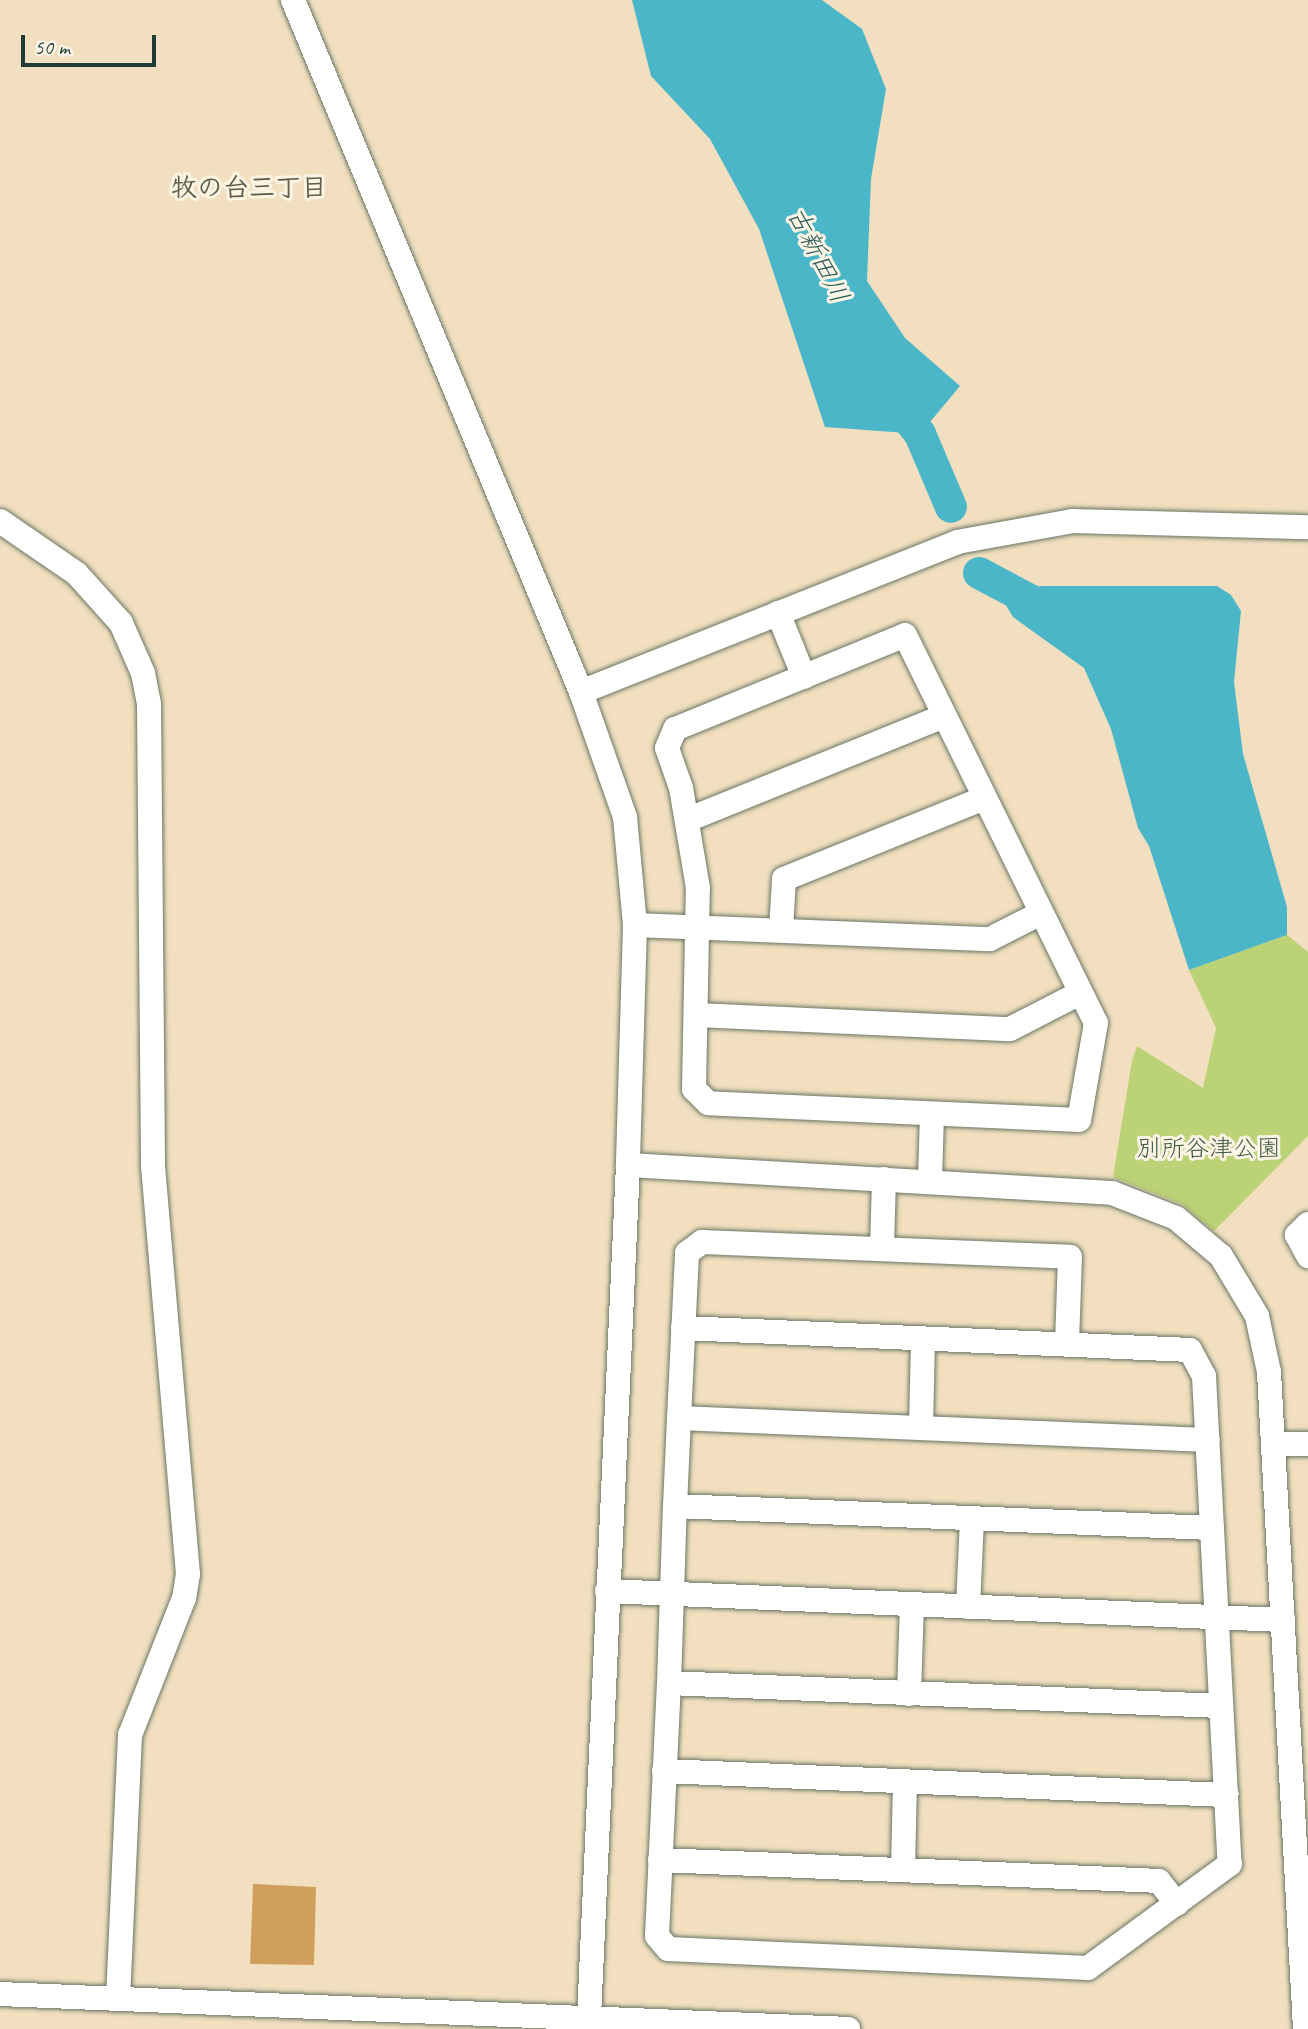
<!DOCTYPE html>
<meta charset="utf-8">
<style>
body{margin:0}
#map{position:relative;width:1308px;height:2029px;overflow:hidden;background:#f1dfbf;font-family:Caveat,"Klee One",sans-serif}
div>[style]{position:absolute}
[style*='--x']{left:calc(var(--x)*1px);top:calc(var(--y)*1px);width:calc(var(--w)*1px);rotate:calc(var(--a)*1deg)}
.green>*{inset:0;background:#bcd276}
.water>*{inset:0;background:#4bb6c8}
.river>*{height:32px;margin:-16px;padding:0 16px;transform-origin:16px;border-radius:16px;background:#4bb6c8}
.building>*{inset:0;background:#d09f5d}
.roads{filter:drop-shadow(0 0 2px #687665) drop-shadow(0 0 2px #687665)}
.minor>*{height:24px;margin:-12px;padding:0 12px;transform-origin:12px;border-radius:12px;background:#fff}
span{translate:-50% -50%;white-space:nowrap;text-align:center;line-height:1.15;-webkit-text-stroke:6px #fcf5e5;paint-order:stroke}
.park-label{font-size:24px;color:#3e5b41}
.neighbourhood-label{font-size:26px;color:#5d5f42;font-weight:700}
.water-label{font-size:26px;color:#2a5b59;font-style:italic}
.scale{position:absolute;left:21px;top:35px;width:135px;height:32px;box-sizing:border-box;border:4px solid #1f3d34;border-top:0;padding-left:9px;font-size:21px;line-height:24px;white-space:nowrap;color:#1f3d34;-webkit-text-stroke:5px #fcf5e5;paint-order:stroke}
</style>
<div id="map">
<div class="green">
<div style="clip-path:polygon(1287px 935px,1308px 952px,1308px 1136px,1214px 1231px,1182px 1204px,1113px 1177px,1132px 1061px,1137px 1046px,1203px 1088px,1216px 1028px,1189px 970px)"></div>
</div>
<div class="water">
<div style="clip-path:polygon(632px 0,822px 0,862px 29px,886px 89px,871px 179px,867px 281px,905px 338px,960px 386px,920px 434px,825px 427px,759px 229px,710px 139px,651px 76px)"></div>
<div style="clip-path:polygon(1042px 586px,1217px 586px,1231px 595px,1241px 611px,1234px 682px,1243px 754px,1287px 907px,1287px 935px,1189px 970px,1149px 846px,1138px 828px,1111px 729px,1084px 668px,1013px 617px,1004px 602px,1008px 591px)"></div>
</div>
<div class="river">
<div style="--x:894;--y:401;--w:42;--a:51.8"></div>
<div style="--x:920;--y:434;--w:79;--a:67"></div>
<div style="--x:979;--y:573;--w:77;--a:27.9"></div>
</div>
<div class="building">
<div style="clip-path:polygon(253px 1884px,316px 1887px,314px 1965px,250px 1964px)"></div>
</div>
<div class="roads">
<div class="minor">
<div style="--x:293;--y:0;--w:750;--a:67.4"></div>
<div style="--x:581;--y:692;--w:133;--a:70.6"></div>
<div style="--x:625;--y:817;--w:108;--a:84.7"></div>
<div style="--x:635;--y:925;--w:240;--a:91.7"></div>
<div style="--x:628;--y:1165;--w:854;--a:92.62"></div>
<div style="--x:0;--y:521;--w:93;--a:34.5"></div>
<div style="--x:77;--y:574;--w:66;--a:48.1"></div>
<div style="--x:121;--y:623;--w:55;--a:66.3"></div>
<div style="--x:143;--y:673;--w:32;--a:79"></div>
<div style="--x:149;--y:704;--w:462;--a:89.5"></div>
<div style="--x:153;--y:1166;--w:409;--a:85.1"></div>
<div style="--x:188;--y:1574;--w:24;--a:99"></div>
<div style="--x:184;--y:1598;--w:147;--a:111.5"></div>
<div style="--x:130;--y:1735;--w:262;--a:92.6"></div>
<div style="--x:778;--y:613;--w:69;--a:67.9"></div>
<div style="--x:905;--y:635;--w:432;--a:63.8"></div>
<div style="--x:1096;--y:1023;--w:98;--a:99.9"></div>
<div style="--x:1079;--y:1120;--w:371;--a:-177.4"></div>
<div style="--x:708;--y:1103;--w:20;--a:-135"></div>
<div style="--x:694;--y:1089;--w:201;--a:-88.9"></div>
<div style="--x:698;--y:888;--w:101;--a:-99.6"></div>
<div style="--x:681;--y:788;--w:42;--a:-109.3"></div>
<div style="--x:667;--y:748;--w:21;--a:-67"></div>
<div style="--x:675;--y:729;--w:248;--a:-22.2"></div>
<div style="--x:581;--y:692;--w:405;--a:-21.7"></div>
<div style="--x:957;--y:542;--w:117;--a:-10.3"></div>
<div style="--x:1072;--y:521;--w:236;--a:1.5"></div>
<div style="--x:687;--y:820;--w:277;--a:-22"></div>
<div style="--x:635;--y:925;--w:355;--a:2.3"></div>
<div style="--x:990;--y:939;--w:57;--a:-27"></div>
<div style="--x:781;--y:930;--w:51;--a:-86.6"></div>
<div style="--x:784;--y:879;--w:216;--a:-22"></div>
<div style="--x:697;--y:1015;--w:313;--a:2.6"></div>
<div style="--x:1010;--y:1029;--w:79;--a:-27.2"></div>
<div style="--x:628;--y:1165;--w:485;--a:3.3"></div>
<div style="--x:1112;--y:1193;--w:69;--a:21.3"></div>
<div style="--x:1176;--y:1218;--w:59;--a:40.2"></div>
<div style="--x:1221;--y:1256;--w:70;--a:59"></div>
<div style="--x:1257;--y:1316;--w:57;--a:77.9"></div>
<div style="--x:1269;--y:1372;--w:657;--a:86.86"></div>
<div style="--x:930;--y:1181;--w:67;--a:-88.3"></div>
<div style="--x:1308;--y:1224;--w:16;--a:135"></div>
<div style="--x:1297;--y:1235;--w:24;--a:62"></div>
<div style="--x:882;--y:1249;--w:70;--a:-88.4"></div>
<div style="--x:683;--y:1328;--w:507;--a:2.48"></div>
<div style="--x:1190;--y:1350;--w:30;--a:62"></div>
<div style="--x:1204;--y:1376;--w:489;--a:87"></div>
<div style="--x:1230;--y:1864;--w:176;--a:143.8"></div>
<div style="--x:1088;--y:1968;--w:420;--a:-177.4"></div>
<div style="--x:668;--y:1949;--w:17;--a:-130"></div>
<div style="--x:657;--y:1936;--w:253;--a:-87.3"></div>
<div style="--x:669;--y:1683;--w:177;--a:-88.1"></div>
<div style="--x:675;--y:1506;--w:88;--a:-87.4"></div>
<div style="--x:679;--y:1418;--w:165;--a:-87.2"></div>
<div style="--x:687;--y:1253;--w:19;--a:-36"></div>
<div style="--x:702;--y:1242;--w:368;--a:2.3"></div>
<div style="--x:1070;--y:1257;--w:87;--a:92"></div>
<div style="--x:679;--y:1418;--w:529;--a:2.38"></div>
<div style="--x:921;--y:1428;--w:89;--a:-88.7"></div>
<div style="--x:1273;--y:1444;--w:35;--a:0"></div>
<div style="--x:675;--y:1506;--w:537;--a:2.35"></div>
<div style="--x:607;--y:1591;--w:677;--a:2.46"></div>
<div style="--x:968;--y:1607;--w:88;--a:-87.4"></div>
<div style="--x:669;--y:1683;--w:552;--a:2.39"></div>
<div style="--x:909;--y:1694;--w:89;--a:-88.1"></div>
<div style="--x:664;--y:1771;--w:563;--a:2.45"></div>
<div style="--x:660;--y:1860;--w:499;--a:2.4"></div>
<div style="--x:1159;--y:1881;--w:29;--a:52"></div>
<div style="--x:903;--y:1870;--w:87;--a:-88.7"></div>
<div style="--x:0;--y:1994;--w:849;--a:2.36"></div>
</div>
</div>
<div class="park-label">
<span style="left:1209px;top:1149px">別所谷津公園</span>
</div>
<div class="neighbourhood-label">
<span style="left:249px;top:188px">牧の台三丁目</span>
</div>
<div class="water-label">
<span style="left:818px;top:255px;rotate:63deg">古新田川</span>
</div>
<div class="scale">50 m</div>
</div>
